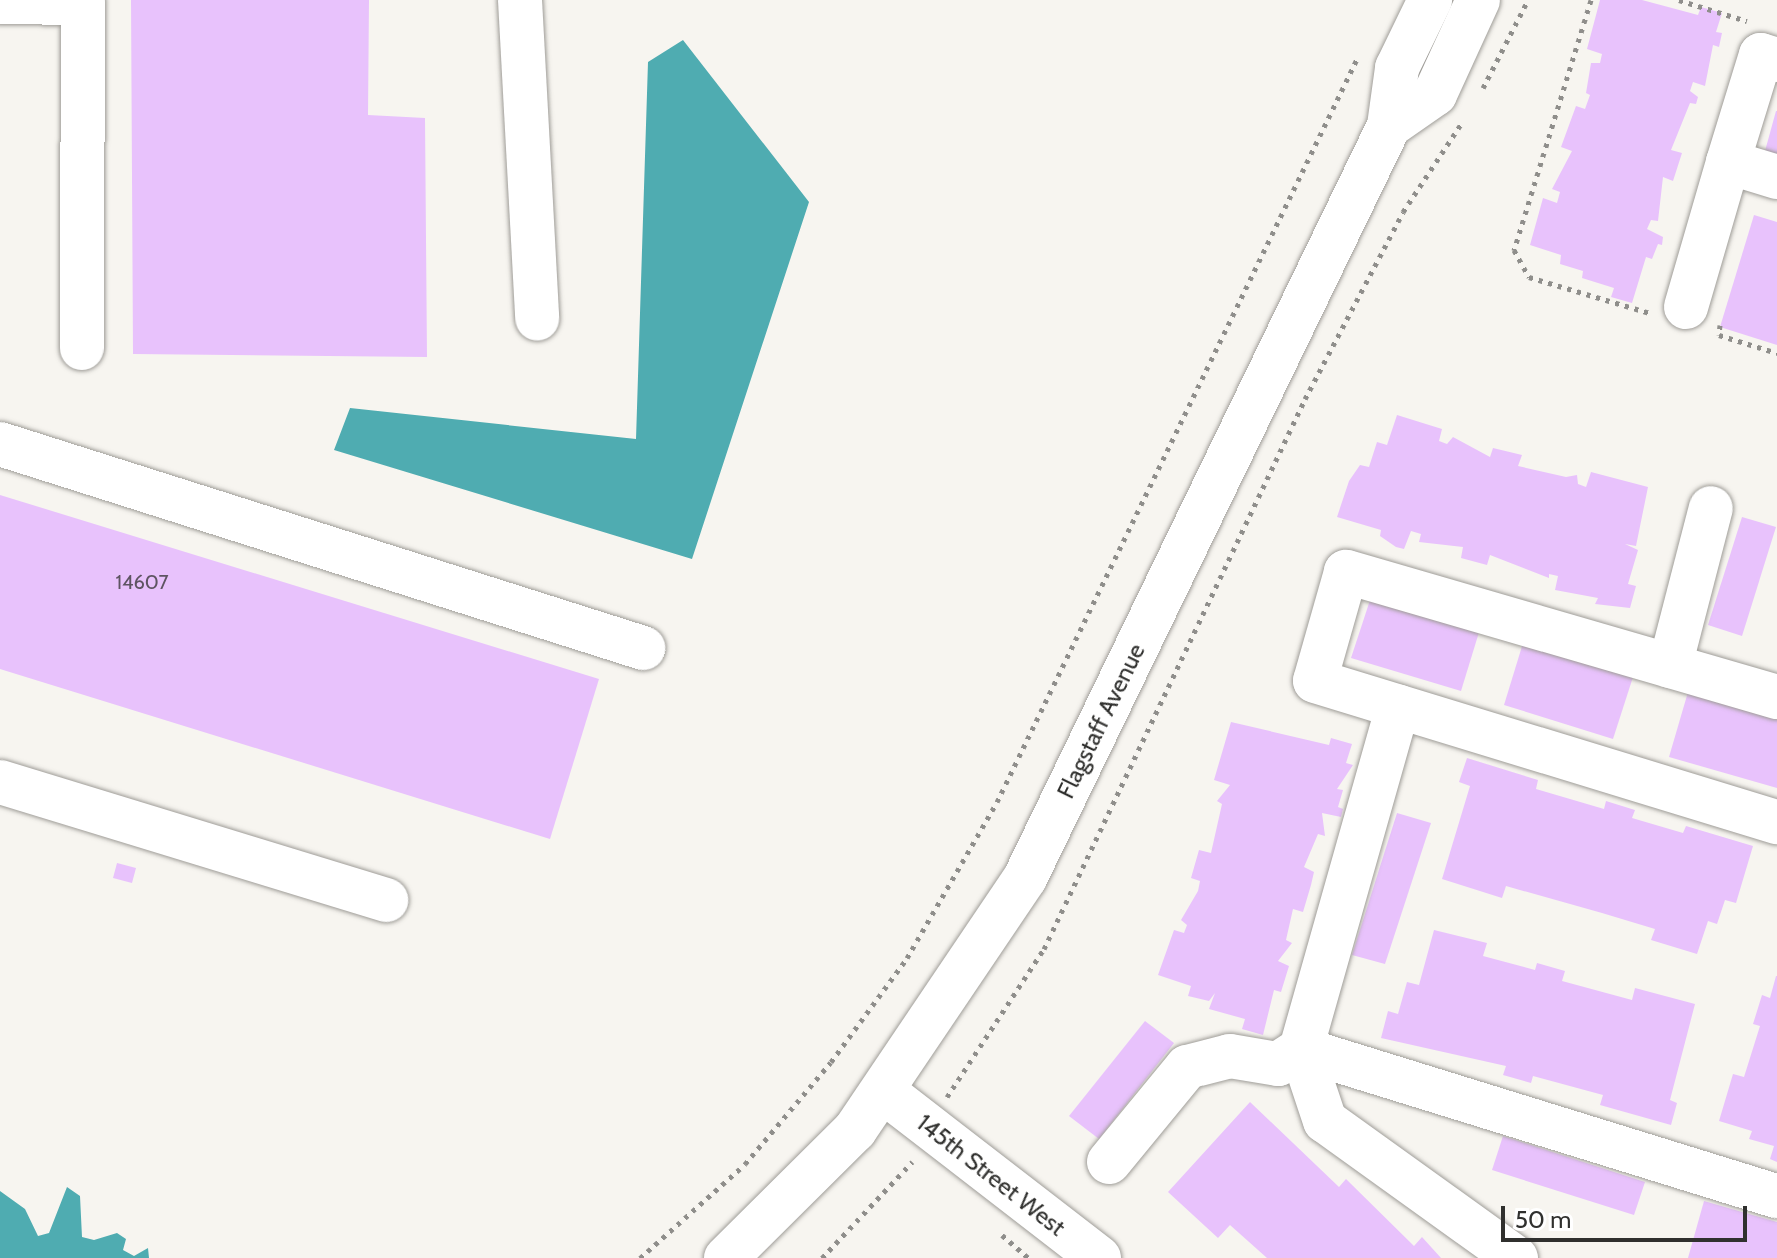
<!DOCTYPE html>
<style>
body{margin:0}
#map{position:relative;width:1777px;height:1258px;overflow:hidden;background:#f7f5f0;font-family:Cabin,sans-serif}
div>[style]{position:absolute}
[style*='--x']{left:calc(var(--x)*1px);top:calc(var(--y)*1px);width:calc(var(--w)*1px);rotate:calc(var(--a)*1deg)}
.water>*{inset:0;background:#4facb1}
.building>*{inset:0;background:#e8c2fc}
.path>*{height:5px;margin-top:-2.5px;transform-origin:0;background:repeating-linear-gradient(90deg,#8f8e8b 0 4px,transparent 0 10px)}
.roads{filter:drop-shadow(0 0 2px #9f9d98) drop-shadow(0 0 2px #9f9d98)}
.minor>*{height:44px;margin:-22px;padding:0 22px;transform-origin:22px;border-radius:22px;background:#fff}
span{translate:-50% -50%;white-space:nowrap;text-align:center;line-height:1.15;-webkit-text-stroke:6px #fff;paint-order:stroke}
.number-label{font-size:20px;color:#5e5462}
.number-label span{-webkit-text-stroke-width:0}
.street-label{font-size:24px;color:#30302e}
.scale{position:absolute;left:1501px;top:1206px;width:246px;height:36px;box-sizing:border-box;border:4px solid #30302e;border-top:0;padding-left:10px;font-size:24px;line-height:28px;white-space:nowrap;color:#30302e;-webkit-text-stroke:6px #fff;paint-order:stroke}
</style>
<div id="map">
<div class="water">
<div style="clip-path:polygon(683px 40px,809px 202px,692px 559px,334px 450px,350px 408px,636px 439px,648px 62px)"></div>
<div style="clip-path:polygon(67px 1187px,80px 1196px,82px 1237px,94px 1240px,117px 1233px,126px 1239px,123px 1250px,134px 1256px,148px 1248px,149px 1258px,0 1258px,0 1191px,25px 1209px,38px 1236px,49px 1233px)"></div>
</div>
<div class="building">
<div style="clip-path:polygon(131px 0,369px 0,368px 115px,425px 118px,427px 357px,133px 354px)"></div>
<div style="clip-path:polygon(1600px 0,1642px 0,1698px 15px,1701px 7px,1722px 13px,1716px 32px,1722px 33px,1719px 47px,1713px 45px,1705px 86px,1693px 82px,1690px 91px,1698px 97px,1696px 104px,1690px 103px,1671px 150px,1682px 153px,1673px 181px,1663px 177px,1658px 221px,1651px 220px,1647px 229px,1663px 237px,1662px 245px,1658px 244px,1652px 259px,1646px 257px,1632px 303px,1611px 297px,1614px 288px,1582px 278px,1583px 271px,1560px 264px,1561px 255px,1530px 245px,1543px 198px,1557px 203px,1560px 192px,1552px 189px,1572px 151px,1561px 147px,1576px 106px,1585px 109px,1590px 95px,1586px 93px,1591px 63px,1600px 63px,1602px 54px,1587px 49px)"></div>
<div style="clip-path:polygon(1776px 111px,1777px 111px,1777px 155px,1765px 151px)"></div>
<div style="clip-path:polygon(1754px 215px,1777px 222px,1777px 345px,1720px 327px)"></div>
<div style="clip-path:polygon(1397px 415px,1442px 429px,1439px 441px,1447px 444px,1453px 437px,1490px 457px,1493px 448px,1522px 455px,1518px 466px,1566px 477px,1577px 475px,1578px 484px,1586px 487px,1591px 472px,1648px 487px,1636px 546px,1625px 544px,1638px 550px,1628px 584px,1636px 586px,1630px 608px,1595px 604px,1598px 598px,1555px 590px,1558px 576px,1549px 574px,1549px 578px,1490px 555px,1487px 565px,1461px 558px,1463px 547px,1419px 542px,1421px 534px,1411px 531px,1404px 549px,1396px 547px,1380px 536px,1381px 530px,1337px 517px,1349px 481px,1360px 465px,1369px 467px,1377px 442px,1387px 445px)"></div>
<div style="clip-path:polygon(0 495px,599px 679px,550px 839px,0 669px)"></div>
<div style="clip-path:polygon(1742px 517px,1776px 527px,1742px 636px,1708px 625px)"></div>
<div style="clip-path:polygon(1372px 594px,1480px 629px,1461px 691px,1351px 658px)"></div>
<div style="clip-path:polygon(1523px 643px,1633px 677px,1613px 739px,1504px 705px)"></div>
<div style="clip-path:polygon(1688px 692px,1777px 720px,1777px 788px,1669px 757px)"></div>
<div style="clip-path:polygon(1231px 722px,1329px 745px,1331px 738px,1352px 744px,1346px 763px,1353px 765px,1337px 789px,1343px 790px,1338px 807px,1343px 809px,1341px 817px,1322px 813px,1325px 836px,1318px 834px,1304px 867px,1314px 872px,1311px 885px,1303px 912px,1293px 909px,1286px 940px,1292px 943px,1278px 961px,1289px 966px,1281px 992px,1274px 990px,1263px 1035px,1242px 1029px,1245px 1019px,1209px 1009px,1215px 993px,1209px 1001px,1188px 996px,1191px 986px,1158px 975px,1174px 930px,1184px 933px,1187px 925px,1181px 920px,1198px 891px,1200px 881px,1191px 878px,1199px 850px,1211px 853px,1222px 804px,1217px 801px,1230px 785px,1214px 780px)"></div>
<div style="clip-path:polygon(1467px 758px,1538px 780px,1536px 789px,1604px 809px,1606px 801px,1635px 810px,1632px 818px,1683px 833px,1686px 826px,1753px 846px,1736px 903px,1725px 900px,1717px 924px,1708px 921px,1697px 954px,1651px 940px,1655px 929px,1602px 913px,1506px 886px,1502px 898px,1442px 879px,1470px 786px,1459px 782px)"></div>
<div style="clip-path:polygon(1397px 813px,1431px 823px,1385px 964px,1352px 955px)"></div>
<div style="clip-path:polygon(117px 863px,136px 868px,132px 883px,113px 878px)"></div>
<div style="clip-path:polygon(1434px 930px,1487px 943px,1483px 956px,1535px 970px,1537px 963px,1565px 971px,1562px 981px,1632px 1000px,1635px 988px,1695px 1004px,1670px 1100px,1677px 1103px,1671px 1125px,1600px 1105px,1603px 1095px,1533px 1076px,1531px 1083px,1503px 1075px,1506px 1066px,1381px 1038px,1388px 1011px,1398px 1014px,1407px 982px,1419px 985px)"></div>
<div style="clip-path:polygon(1776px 976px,1777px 976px,1777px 1162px,1770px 1159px,1774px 1146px,1749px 1139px,1752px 1131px,1719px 1121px,1733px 1074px,1744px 1077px,1760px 1026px,1753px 1024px,1762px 995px,1770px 998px)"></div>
<div style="clip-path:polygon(1145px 1021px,1174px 1043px,1099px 1139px,1069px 1116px)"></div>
<div style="clip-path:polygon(1250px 1102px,1339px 1187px,1346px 1179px,1414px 1246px,1422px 1237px,1441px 1258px,1267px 1258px,1230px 1225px,1218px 1238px,1168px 1192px)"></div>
<div style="clip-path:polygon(1503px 1136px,1645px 1182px,1634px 1215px,1492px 1170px)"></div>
<div style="clip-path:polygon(1704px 1201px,1777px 1222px,1777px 1258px,1688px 1258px)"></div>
</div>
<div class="path">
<div style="--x:1591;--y:0;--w:262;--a:107.1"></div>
<div style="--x:1514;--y:250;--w:31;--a:61"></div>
<div style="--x:1529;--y:277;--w:126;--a:16.6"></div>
<div style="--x:1679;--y:0;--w:71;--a:17.2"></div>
<div style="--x:1483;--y:88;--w:99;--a:-62.9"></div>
<div style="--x:1720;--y:325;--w:10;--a:96"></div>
<div style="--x:1719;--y:335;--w:61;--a:17.2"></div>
<div style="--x:947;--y:1097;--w:177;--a:-56.8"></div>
<div style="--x:1044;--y:949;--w:609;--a:-64.61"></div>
<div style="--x:1305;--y:399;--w:211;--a:-62.3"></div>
<div style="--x:1403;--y:212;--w:105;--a:-56.6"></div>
<div style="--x:1002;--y:1235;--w:35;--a:41"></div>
<div style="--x:640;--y:1258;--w:141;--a:-41.8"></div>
<div style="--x:745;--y:1164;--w:133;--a:-49.9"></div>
<div style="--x:831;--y:1062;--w:129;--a:-53.8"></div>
<div style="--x:907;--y:958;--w:180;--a:-60"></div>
<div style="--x:997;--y:802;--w:828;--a:-64.15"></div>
<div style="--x:822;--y:1258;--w:132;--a:-46.8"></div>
</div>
<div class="roads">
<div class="minor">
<div style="--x:520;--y:0;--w:319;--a:86.9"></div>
<div style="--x:0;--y:2;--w:83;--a:0.7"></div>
<div style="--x:83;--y:3;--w:345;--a:90.2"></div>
<div style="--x:1389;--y:126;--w:56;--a:-34.8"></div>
<div style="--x:1435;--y:94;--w:103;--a:-65.4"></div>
<div style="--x:1728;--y:162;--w:112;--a:-72.9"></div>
<div style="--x:1761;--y:55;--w:17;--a:17"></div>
<div style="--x:1686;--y:307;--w:151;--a:-73.8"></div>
<div style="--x:1728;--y:162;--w:51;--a:17"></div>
<div style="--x:0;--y:444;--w:675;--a:17.6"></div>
<div style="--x:1670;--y:666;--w:163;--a:-75.5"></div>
<div style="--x:1777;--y:697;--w:449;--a:-163.8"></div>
<div style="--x:1346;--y:572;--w:113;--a:105.9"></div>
<div style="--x:1315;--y:681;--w:483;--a:17"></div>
<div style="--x:0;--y:782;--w:404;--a:17"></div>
<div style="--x:883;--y:1091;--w:273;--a:37.7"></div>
<div style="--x:1109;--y:1162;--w:123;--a:-50.6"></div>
<div style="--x:1187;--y:1067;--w:44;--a:-14.3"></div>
<div style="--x:1230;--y:1056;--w:49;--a:9.5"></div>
<div style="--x:1278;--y:1064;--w:27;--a:-33"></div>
<div style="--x:1301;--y:1049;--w:356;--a:-74.2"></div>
<div style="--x:726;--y:1258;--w:182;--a:-44.8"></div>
<div style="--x:855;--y:1130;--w:304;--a:-56"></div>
<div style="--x:1025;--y:878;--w:835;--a:-64.17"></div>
<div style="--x:1389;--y:126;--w:59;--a:-82.1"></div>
<div style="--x:1397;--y:68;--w:76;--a:-64.1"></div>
<div style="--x:1516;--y:1258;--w:235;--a:-144.3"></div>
<div style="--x:1325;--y:1121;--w:76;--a:-108.4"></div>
<div style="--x:1301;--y:1049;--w:498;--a:17.2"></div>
</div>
</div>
<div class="number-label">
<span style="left:142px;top:582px">14607</span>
</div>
<div class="street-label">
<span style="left:1101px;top:721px;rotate:-64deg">Flagstaff Avenue</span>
<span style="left:991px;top:1175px;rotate:38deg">145th Street West</span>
</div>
<div class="scale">50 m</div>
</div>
